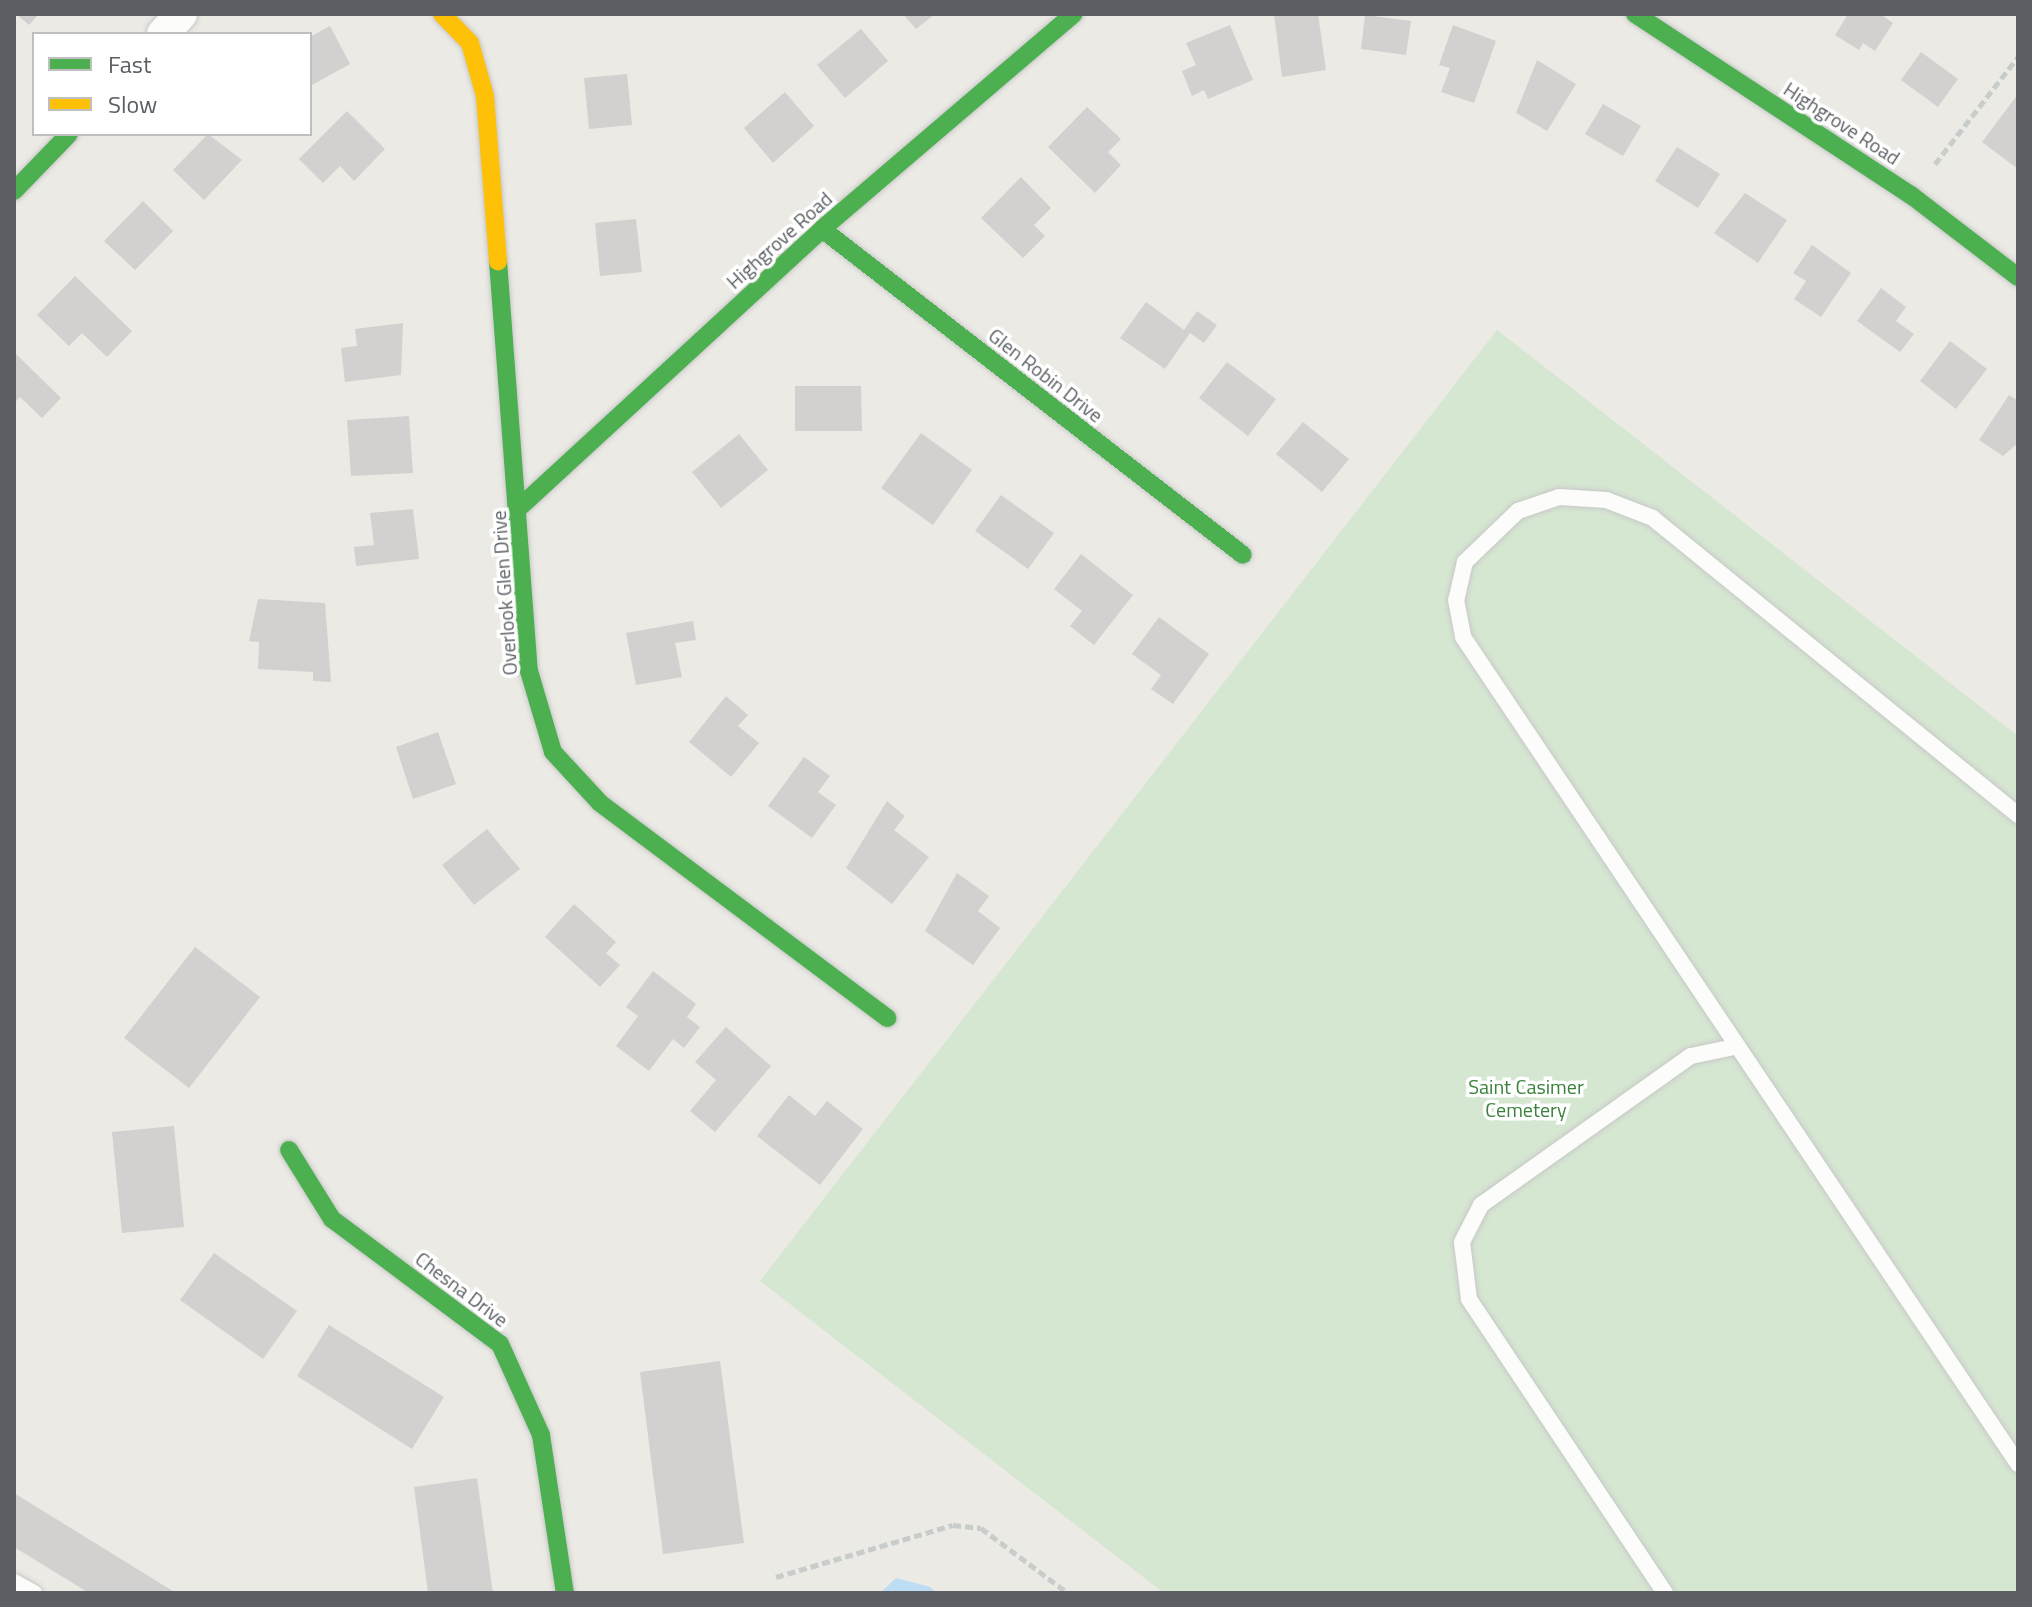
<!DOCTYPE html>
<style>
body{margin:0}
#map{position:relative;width:2032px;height:1607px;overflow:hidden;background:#ebeae5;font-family:"Titillium Web",sans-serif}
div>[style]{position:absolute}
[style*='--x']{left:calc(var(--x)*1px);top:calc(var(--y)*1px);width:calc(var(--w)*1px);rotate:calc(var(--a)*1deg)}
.green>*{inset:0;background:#d5e6d1}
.water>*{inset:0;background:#bcddf3}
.building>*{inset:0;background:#d2d1cf}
.path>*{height:5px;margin-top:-2.5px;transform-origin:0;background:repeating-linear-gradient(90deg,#c8ccca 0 8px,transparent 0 12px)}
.roads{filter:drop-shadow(0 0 2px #c8c8c8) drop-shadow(0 0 2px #c8c8c8)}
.lane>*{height:16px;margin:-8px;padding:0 8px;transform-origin:8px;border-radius:8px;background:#fcfcfb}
.street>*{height:32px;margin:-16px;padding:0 16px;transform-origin:16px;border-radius:16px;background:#fcfcfb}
.fast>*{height:18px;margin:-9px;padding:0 9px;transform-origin:9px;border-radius:9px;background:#4caf50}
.slow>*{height:18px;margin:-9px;padding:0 9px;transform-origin:9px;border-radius:9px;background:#ffc107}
span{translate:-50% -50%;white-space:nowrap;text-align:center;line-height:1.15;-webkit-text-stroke:7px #fff;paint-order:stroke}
.street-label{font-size:20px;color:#5b5f63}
.park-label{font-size:20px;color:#3b823c}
.frame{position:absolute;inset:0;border:16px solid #5b5f63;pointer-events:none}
.legend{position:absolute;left:32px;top:32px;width:280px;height:104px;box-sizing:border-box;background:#fff;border:2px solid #bdbfc1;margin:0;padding:10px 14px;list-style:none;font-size:24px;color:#5b5f63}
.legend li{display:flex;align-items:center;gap:16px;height:40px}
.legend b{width:40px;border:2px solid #bdbfc1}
</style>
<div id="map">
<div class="green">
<div style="clip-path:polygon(1497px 330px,2018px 736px,2018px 1593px,1164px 1593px,760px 1281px)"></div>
</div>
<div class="water">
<div style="clip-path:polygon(896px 1578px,930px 1587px,937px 1593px,880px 1593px)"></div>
</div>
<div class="building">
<div style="clip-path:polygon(16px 14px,39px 14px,29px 25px)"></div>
<div style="clip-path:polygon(903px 14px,935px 14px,916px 29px)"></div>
<div style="clip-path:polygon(1274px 14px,1318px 14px,1326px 70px,1282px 77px)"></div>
<div style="clip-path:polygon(1848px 14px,1880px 14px,1893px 23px,1875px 51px,1863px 43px,1859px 50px,1835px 35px)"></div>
<div style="clip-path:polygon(1365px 15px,1411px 21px,1406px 55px,1361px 49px)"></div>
<div style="clip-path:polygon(1230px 25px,1253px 80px,1208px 99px,1204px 90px,1192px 96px,1182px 71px,1196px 65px,1186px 43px)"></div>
<div style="clip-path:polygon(1453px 25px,1496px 41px,1474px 103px,1441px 92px,1450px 68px,1439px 65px)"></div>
<div style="clip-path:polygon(330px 26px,350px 64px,310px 86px,310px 37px)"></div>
<div style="clip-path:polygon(861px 29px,888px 61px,845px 98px,817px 65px)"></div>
<div style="clip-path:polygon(1921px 52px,1958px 79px,1938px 107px,1901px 80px)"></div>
<div style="clip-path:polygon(1537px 60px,1576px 84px,1547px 131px,1516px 113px)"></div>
<div style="clip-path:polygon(627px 74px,632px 125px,589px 129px,584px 78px)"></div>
<div style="clip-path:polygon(785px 92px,814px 126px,773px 163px,744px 128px)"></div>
<div style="clip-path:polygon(2018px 94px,2018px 169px,1982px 142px)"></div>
<div style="clip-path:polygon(1603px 104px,1641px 126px,1623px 156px,1585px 134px)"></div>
<div style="clip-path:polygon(1087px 107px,1121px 139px,1108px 152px,1121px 165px,1095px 193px,1048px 147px)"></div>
<div style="clip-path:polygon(347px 111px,385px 149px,354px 181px,340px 166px,323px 183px,299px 159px)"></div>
<div style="clip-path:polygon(208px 134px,242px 160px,204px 200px,173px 170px)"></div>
<div style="clip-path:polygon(1677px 147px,1720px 174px,1698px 208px,1655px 181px)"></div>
<div style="clip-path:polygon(1021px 177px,1051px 208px,1034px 225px,1045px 236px,1023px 258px,981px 218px)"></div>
<div style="clip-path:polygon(1745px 193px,1787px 220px,1758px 263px,1714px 233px)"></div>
<div style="clip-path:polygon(143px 201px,173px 231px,135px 270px,104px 241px)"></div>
<div style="clip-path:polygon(636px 219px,642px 272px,600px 276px,595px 223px)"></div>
<div style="clip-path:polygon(1812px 245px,1851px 273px,1821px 317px,1794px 299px,1806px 281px,1793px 273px)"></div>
<div style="clip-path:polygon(75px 276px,132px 331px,107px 357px,82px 333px,69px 346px,37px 315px)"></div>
<div style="clip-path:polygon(1881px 288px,1906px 307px,1896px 321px,1914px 334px,1900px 352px,1857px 321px)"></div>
<div style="clip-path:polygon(1146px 302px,1184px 330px,1197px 311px,1217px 325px,1204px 343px,1190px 333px,1165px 369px,1120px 338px)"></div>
<div style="clip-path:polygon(403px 323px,401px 375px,345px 382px,341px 348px,357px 346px,355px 329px)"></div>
<div style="clip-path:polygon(1950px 341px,1987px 369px,1956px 409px,1920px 381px)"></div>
<div style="clip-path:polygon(14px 352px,61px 398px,42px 418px,20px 397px,14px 403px)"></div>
<div style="clip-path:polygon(1227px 362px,1276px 399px,1248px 436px,1199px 398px)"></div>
<div style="clip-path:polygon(795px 386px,861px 386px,862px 431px,795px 431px)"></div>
<div style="clip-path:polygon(2009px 395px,2018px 401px,2018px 443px,2003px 456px,1979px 440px)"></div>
<div style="clip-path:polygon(409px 416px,413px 473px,351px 476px,347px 420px)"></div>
<div style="clip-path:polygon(1303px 422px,1349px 459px,1322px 492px,1276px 454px)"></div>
<div style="clip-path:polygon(921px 433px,972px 470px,933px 525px,881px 488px)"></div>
<div style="clip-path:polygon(739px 434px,768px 470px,721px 508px,692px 472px)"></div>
<div style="clip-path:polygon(1001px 495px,1054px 533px,1028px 569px,975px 531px)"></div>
<div style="clip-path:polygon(413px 509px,419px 559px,356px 566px,354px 547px,374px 545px,370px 513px)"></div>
<div style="clip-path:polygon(1081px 554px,1133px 595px,1094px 645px,1070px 626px,1082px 611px,1054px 589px)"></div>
<div style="clip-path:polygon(258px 599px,325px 603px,331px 682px,313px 681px,313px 672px,258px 669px,259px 642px,249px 641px)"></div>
<div style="clip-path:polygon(1159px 617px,1209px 654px,1173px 704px,1151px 689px,1161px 675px,1132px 654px)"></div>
<div style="clip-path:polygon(693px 621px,696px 640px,675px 643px,682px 677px,636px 685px,626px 633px)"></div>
<div style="clip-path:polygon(726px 696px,748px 715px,738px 726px,759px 743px,731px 777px,689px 742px)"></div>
<div style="clip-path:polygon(438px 732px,456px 784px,413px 799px,396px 747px)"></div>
<div style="clip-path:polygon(804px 757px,830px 776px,818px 792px,836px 805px,812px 838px,768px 806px)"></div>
<div style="clip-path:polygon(887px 801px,905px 816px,894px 830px,929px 857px,892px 904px,846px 868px)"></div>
<div style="clip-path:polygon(487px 829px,520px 869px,474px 905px,442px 865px)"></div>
<div style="clip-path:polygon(957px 873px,989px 896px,978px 911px,1000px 928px,973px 965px,925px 931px)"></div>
<div style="clip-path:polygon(574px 904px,616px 942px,606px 953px,620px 965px,600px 987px,545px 937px)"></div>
<div style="clip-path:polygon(195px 947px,260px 997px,189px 1088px,124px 1038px)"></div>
<div style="clip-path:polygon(653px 971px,696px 1004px,687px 1017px,700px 1027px,684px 1048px,673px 1039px,649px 1071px,616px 1046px,638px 1016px,626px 1007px)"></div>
<div style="clip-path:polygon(726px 1027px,771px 1066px,715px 1132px,690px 1111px,716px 1080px,695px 1062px)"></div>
<div style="clip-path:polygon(789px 1095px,815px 1116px,827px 1101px,863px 1129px,820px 1185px,757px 1136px)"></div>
<div style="clip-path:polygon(174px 1126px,184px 1227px,122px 1233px,112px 1132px)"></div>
<div style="clip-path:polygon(214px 1253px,297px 1311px,263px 1359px,180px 1300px)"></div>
<div style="clip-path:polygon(329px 1325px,444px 1397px,412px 1449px,297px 1376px)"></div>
<div style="clip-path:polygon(720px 1361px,744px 1543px,663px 1554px,640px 1372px)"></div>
<div style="clip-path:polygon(477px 1478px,493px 1593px,428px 1593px,414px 1487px)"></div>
<div style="clip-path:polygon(14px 1493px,176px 1593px,89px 1593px,14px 1547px)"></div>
</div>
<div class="path">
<div style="--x:1935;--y:164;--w:135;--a:-52.2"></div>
<div style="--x:776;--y:1577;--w:184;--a:-16.4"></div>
<div style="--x:953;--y:1525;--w:28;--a:6"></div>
<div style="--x:981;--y:1528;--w:109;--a:36.8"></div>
</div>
<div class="roads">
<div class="lane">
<div style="--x:2018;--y:815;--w:471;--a:-140.9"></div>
<div style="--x:1653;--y:518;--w:50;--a:-159"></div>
<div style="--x:1606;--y:500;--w:47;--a:-176.3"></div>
<div style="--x:1559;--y:497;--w:43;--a:161.1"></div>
<div style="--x:1518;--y:511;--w:74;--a:136.1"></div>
<div style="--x:1465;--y:562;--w:39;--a:103"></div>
<div style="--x:1456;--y:600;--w:38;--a:79"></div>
<div style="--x:1463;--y:637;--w:996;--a:56.13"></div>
<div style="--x:14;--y:1582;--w:23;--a:29"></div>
<div style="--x:1665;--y:1593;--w:353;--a:-123.7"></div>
<div style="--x:1469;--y:1299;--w:57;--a:-97"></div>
<div style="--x:1462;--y:1242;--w:42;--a:-62.8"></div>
<div style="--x:1481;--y:1205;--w:257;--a:-35.4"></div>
<div style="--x:1691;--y:1056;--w:44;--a:-11.8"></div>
</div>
<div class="street">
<div style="--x:163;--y:34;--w:27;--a:-48"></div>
</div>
<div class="fast">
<div style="--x:1635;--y:14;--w:330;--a:33.3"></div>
<div style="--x:1911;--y:195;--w:135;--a:37.5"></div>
<div style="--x:14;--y:191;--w:79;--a:-46"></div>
<div style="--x:822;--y:229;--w:532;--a:37.75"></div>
<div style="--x:498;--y:261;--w:411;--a:85.7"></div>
<div style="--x:529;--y:671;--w:84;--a:73.5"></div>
<div style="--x:553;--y:752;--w:69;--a:47.3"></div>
<div style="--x:600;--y:803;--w:359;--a:36.8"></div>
<div style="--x:521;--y:506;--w:409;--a:-42.6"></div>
<div style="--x:822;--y:229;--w:331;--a:-40.5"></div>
<div style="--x:289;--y:1150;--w:81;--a:58.1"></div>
<div style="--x:332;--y:1219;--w:209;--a:36.7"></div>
<div style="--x:500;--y:1344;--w:100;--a:65.7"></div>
<div style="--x:541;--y:1435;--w:160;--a:81.4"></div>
</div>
<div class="slow">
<div style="--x:442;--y:14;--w:40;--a:46"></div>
<div style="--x:470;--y:43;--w:55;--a:74.2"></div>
<div style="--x:485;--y:96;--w:166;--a:85.5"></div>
</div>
</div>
<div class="street-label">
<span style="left:1842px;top:123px;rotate:33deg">Highgrove Road</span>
<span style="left:779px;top:240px;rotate:-42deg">Highgrove Road</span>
<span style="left:1046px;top:375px;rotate:38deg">Glen Robin Drive</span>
<span style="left:504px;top:593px;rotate:-94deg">Overlook Glen Drive</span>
<span style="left:462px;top:1289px;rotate:37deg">Chesna Drive</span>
</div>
<div class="park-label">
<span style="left:1526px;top:1098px">Saint Casimer<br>Cemetery</span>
</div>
<div class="frame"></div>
<ul class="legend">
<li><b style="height:10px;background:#4caf50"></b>Fast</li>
<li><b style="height:10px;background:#ffc107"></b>Slow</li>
</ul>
</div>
